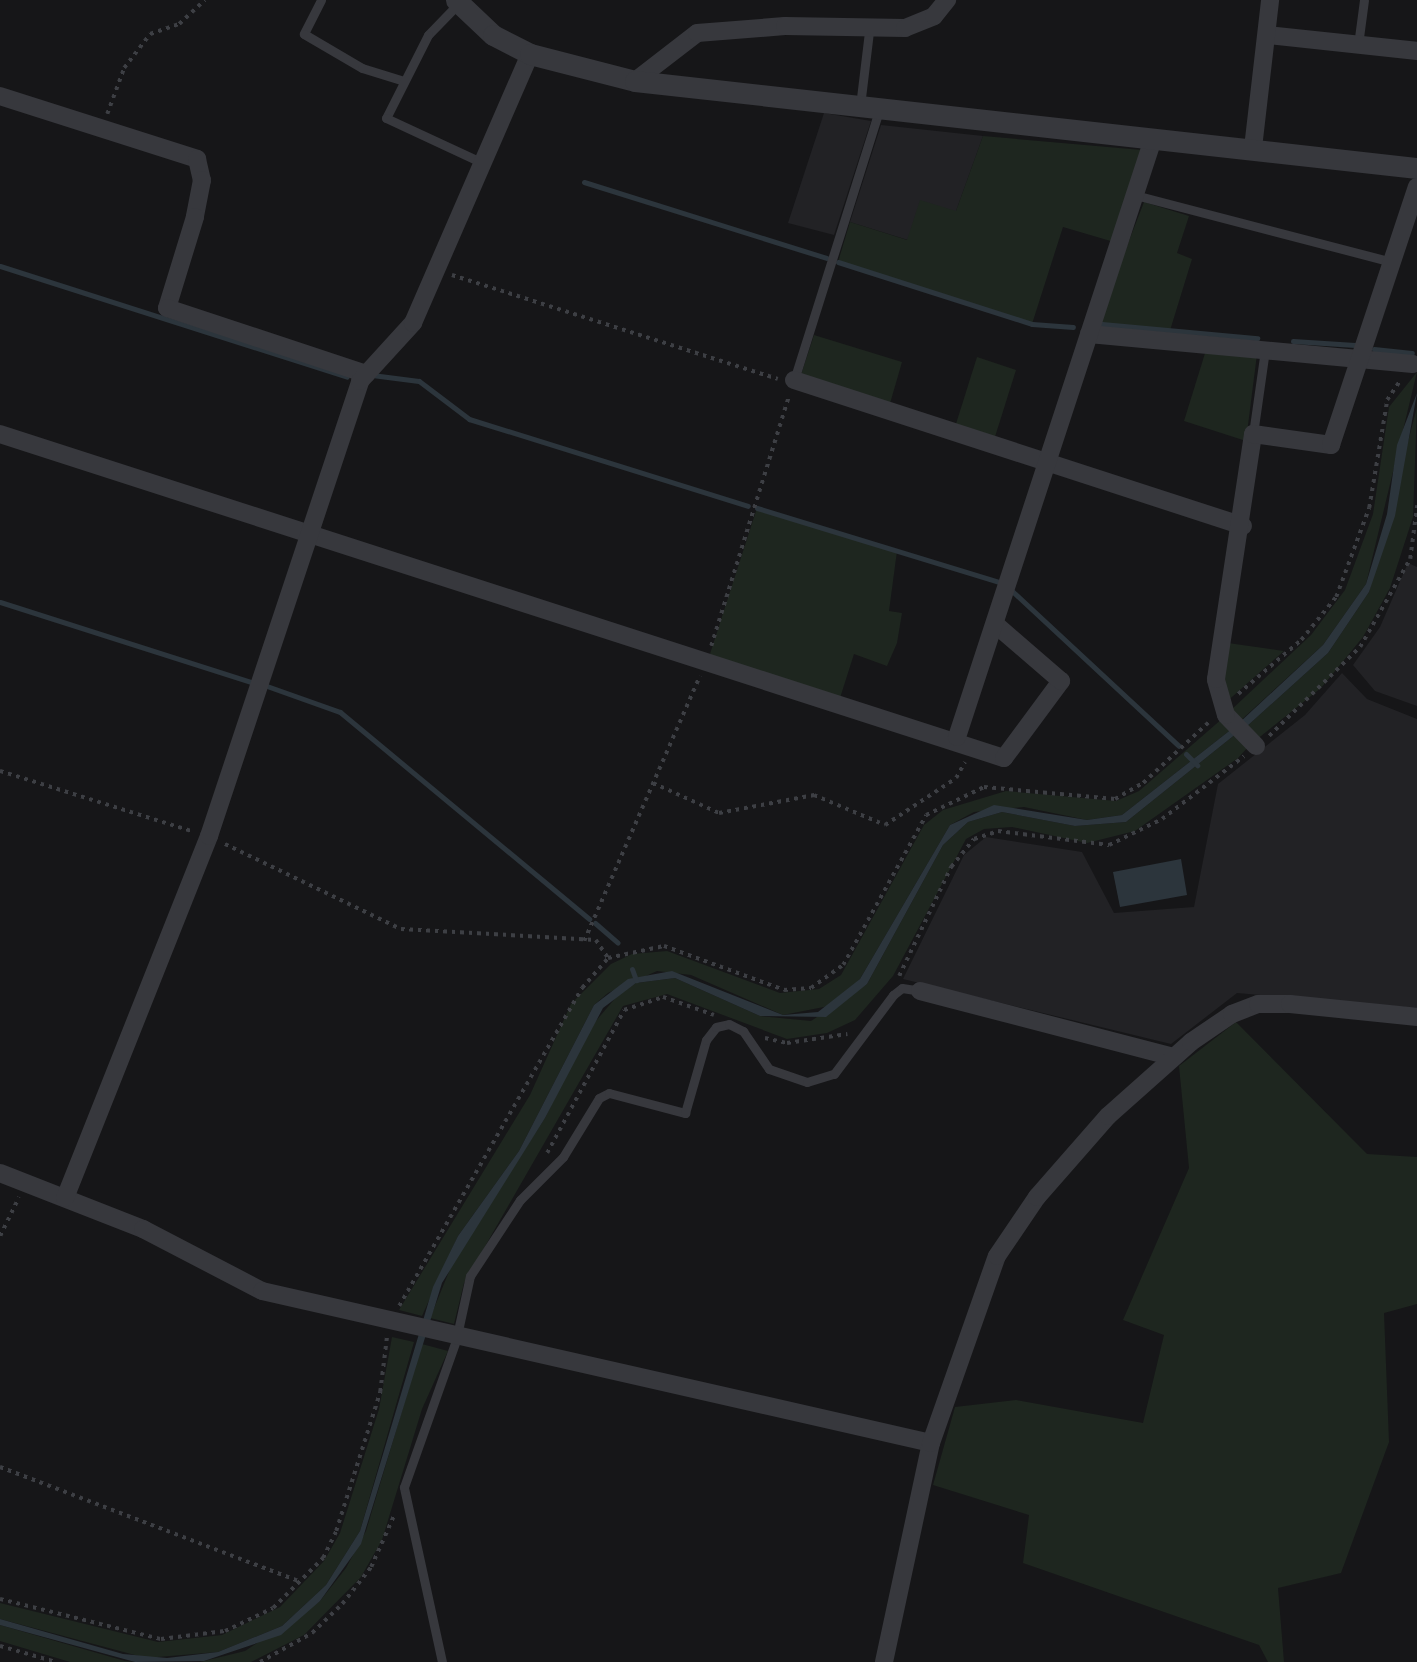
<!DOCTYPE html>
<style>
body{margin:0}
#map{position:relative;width:1417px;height:1662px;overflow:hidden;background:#161618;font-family:"Source Sans 3",sans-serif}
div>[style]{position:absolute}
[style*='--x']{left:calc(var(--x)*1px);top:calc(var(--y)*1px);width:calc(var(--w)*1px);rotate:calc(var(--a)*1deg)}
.built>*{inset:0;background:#222225}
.green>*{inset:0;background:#1e261f}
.water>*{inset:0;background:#2c353c}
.stream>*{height:5px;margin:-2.5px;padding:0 2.5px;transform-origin:2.5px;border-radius:2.5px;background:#2c353c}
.path>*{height:3.5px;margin-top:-1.75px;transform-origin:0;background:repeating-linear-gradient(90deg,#3d3f44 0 3.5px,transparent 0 8.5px)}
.service>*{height:9px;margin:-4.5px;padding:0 4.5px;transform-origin:4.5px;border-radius:4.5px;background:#37383d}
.minor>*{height:18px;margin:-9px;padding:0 9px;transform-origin:9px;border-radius:9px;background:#37383d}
.tertiary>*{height:21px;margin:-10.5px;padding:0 10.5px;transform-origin:10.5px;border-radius:10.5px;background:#37383d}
span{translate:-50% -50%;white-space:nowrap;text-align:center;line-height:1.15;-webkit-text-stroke:7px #111113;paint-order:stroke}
</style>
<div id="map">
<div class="built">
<div style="clip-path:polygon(824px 113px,871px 121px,834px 235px,788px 223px)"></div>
<div style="clip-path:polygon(881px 125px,983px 136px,956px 211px,908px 240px,850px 222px)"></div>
<div style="clip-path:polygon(1408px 563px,1417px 567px,1417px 706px,1375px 691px,1353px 665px,1380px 627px)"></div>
<div style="clip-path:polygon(1342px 673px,1367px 699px,1417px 719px,1417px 1008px,1237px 993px,1171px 1044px,903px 979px,964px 855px,986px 837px,1082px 852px,1114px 913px,1194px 907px,1218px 784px,1305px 715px)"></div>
</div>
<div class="green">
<div style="clip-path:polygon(983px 136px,1142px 150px,1114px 242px,1063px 227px,1032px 324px,838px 262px,850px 222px,907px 240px,920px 200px,956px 211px)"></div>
<div style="clip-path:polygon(1144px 202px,1189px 216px,1177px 253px,1192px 259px,1168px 337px,1095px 329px)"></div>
<div style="clip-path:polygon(814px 335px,902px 362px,889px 407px,800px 378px)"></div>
<div style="clip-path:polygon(1206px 350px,1257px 354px,1246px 441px,1184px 421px)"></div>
<div style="clip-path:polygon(977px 357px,1016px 370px,994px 440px,955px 427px)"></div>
<div style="clip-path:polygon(1417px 372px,1366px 584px,1323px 645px,1239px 722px,1230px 711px,1311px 635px,1345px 590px,1373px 514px,1389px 407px)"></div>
<div style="clip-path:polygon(1417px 407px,1413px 517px,1390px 588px,1363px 637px,1321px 688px,1256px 740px,1245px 728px,1328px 653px,1369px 592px)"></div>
<div style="clip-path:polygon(757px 508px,897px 551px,889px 611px,902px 613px,897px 643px,887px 666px,854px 654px,840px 698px,709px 657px)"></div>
<div style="clip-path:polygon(1228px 643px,1284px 651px,1224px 704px,1220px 684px)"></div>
<div style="clip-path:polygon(1223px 718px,1233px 728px,1122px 815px,1087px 820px,1024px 807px,974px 812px,950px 825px,860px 979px,834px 1005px,783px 1015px,691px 975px,657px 971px,608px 993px,594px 1005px,519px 1151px,458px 1236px,422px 1316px,399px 1310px,530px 1095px,571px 1004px,611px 964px,632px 954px,667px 951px,780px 993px,819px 989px,841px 975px,924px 825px,943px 810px,1006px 791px,1116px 801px,1139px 791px)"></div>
<div style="clip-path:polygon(1237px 733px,1249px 746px,1238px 758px,1135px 831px,1087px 843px,1012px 827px,984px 829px,966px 839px,893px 976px,855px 1020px,827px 1033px,787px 1039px,667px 994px,623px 1006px,464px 1283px,454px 1324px,430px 1318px,455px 1257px,545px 1118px,589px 1029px,618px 995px,636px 983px,675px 978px,760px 1016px,811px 1021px,867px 984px,943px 845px,968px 822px,1002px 812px,1075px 826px,1126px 822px)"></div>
<div style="clip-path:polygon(1236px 1022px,1367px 1154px,1417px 1157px,1417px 1304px,1384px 1313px,1389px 1442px,1341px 1573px,1278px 1588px,1284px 1662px,1268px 1662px,1259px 1645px,1023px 1563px,1029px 1515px,933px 1485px,955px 1407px,1016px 1400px,1143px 1423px,1164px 1335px,1123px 1320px,1189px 1168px,1179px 1066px)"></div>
<div style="clip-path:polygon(392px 1337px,414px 1342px,360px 1531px,326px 1585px,282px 1626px,218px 1652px,146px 1658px,0 1619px,0 1603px,158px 1642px,222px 1635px,280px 1607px,324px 1561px,340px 1533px,379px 1409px)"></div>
<div style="clip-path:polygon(422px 1344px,448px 1351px,422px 1409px,382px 1540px,361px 1577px,304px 1635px,251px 1662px,200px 1662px,245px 1651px,320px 1601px,346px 1568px,366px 1531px)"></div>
<div style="clip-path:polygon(0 1625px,125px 1661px,135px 1662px,70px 1662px,0 1641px)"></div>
</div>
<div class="water">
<div style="clip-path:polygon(1417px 393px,1395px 516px,1369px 592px,1328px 653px,1245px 728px,1240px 722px,1323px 645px,1366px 584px,1387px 514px,1397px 445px)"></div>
<div style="clip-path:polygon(1233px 728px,1237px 733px,1126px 822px,1075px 826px,1002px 812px,968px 822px,943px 845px,867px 984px,826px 1017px,760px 1016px,675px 978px,636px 983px,603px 1008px,545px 1118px,442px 1283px,361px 1544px,320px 1601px,281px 1635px,204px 1661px,135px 1662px,0 1625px,0 1619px,123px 1654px,167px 1658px,218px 1652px,282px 1626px,326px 1585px,360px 1531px,433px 1287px,458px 1236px,519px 1151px,594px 1005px,628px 979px,672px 971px,783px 1015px,818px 1012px,860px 979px,950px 825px,994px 805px,1087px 820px,1122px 815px)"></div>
<div style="clip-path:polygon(1181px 859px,1187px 895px,1120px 907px,1113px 872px)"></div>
</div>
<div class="stream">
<div style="--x:584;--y:182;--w:254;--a:17.4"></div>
<div style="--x:838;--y:262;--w:204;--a:17.7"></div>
<div style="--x:1032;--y:324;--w:41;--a:4.2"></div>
<div style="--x:0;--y:266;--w:364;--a:17.7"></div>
<div style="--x:1102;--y:324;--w:156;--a:5.2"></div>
<div style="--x:1293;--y:341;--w:62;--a:3.7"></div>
<div style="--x:1374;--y:349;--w:38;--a:6"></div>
<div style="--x:372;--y:375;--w:47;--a:7.3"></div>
<div style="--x:419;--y:381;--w:63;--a:37.2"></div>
<div style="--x:469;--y:419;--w:292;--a:17.3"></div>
<div style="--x:757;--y:508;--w:257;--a:17"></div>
<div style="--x:1011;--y:590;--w:229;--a:42.9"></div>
<div style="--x:0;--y:602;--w:263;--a:17.7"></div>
<div style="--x:264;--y:685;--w:81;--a:19.6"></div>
<div style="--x:340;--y:712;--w:324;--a:39.7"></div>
<div style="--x:1186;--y:754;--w:16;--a:45"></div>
<div style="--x:595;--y:923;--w:30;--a:41"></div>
<div style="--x:632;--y:969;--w:12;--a:70"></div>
</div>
<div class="path">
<div style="--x:107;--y:114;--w:49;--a:-69.7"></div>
<div style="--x:124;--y:68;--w:43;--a:-52.6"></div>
<div style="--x:150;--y:34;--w:31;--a:-19"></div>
<div style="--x:179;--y:24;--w:35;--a:-43"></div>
<div style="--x:452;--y:275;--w:342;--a:17.7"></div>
<div style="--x:711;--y:646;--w:262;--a:-72.7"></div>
<div style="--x:1238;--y:694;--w:83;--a:-40.6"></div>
<div style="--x:1301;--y:640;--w:55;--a:-50.9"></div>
<div style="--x:1336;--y:597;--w:95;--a:-69.7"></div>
<div style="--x:1369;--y:508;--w:109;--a:-80.5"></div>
<div style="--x:1387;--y:400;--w:23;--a:-56"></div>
<div style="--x:1269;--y:736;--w:127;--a:-44.4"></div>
<div style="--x:1360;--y:647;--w:101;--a:-60.4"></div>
<div style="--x:1410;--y:559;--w:54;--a:-82.6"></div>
<div style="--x:0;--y:771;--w:201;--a:17.4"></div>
<div style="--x:653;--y:783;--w:72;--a:24.4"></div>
<div style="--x:719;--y:813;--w:97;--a:-10.7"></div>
<div style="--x:814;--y:795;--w:77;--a:22.9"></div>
<div style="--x:885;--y:825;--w:85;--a:-33.5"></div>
<div style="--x:956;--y:778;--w:18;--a:-61"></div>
<div style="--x:225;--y:844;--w:195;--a:25.8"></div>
<div style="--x:401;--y:929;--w:195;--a:3.2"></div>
<div style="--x:596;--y:940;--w:22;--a:56"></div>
<div style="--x:584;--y:941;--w:289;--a:-66.4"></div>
<div style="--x:899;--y:976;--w:121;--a:-64.5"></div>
<div style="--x:951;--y:867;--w:36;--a:-51"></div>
<div style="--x:974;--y:839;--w:25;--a:-18"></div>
<div style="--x:998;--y:831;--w:112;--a:7.2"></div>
<div style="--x:1109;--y:845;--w:59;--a:-26.1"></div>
<div style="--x:1162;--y:819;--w:103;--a:-37.5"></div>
<div style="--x:765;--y:1038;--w:23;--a:13"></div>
<div style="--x:787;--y:1043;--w:61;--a:-8.5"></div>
<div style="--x:547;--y:1153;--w:162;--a:-61.7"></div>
<div style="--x:624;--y:1010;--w:41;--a:-18.4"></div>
<div style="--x:663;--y:997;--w:54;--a:19.4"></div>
<div style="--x:0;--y:1236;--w:43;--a:-64"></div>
<div style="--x:399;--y:1306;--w:367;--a:-60.1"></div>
<div style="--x:582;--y:988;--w:40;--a:-49"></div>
<div style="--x:608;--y:958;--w:57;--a:-12.1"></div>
<div style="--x:664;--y:946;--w:128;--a:20.1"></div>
<div style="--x:784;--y:990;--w:27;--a:-4"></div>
<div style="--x:811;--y:988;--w:39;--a:-36"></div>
<div style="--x:843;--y:965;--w:171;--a:-61"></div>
<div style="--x:926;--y:815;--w:64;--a:-25.8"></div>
<div style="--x:984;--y:787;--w:132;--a:5.2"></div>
<div style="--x:1115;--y:799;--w:32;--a:-30"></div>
<div style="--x:1143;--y:783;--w:91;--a:-42.8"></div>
<div style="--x:0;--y:1467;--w:322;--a:20.9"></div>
<div style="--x:0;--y:1599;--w:166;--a:14"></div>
<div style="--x:161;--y:1639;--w:64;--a:-7.1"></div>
<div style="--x:225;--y:1631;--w:53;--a:-25.6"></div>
<div style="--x:273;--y:1608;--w:71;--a:-45"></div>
<div style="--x:323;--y:1558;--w:30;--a:-64"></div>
<div style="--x:336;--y:1531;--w:146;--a:-72.4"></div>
<div style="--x:380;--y:1392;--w:57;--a:-83"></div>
<div style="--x:0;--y:1646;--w:58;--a:15.9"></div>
<div style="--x:260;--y:1662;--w:60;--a:-29.1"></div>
<div style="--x:312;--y:1633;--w:42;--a:-44"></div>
<div style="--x:342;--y:1604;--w:47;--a:-51.9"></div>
<div style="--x:371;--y:1567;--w:59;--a:-66"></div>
</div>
<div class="service">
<div style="--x:321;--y:0;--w:38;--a:117"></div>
<div style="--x:304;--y:34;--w:67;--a:30.4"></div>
<div style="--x:362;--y:68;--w:44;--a:17.2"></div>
<div style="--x:458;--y:4;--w:43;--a:134.1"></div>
<div style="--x:428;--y:35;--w:93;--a:116.8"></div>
<div style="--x:386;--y:118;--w:107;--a:24.9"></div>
<div style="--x:1358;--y:45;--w:45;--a:-82.4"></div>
<div style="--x:860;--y:106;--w:75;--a:-83.1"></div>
<div style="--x:1135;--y:195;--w:267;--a:14.6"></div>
<div style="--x:794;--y:380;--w:283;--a:-72.5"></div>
<div style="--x:1253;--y:434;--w:85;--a:-81.9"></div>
<div style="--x:442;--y:1662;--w:179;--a:-102.3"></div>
<div style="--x:404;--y:1487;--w:156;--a:-70.5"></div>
<div style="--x:456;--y:1340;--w:66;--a:-77.7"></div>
<div style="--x:470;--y:1276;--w:91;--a:-56.7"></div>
<div style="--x:520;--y:1200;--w:61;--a:-45"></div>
<div style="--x:563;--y:1157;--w:69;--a:-58.6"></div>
<div style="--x:599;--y:1098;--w:11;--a:-27"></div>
<div style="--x:609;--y:1093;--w:79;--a:14.7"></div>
<div style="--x:685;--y:1113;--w:76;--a:-74"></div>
<div style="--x:706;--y:1040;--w:16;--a:-52"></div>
<div style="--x:716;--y:1027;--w:13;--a:-13"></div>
<div style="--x:729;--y:1024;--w:16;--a:27"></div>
<div style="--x:743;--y:1031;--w:46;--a:55.6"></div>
<div style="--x:769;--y:1069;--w:40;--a:18.9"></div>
<div style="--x:807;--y:1082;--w:28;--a:-17"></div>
<div style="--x:834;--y:1074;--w:99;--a:-53.2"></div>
<div style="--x:893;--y:995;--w:11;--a:-38"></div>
<div style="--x:902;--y:988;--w:18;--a:9"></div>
</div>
<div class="minor">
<div style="--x:1268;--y:35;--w:150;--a:6.1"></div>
<div style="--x:635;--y:81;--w:78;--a:-37.7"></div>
<div style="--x:697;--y:33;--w:88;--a:-4.5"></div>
<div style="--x:785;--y:26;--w:120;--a:1"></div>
<div style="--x:905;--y:28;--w:31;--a:-22"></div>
<div style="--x:934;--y:16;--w:21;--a:-51"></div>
<div style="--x:0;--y:96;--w:207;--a:17.7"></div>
<div style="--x:197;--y:159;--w:22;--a:77"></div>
<div style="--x:202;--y:180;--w:38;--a:101"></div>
<div style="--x:195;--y:217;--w:95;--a:107.1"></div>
<div style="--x:167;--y:308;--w:210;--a:18.3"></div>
<div style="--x:1253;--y:148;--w:149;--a:-83.4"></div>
<div style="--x:1089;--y:334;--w:325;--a:5.3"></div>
<div style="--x:794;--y:380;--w:472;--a:18"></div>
<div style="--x:0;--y:434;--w:1055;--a:17.89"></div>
<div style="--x:1004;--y:758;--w:96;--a:-53.5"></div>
<div style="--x:1061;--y:681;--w:87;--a:-139.2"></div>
<div style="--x:957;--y:737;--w:629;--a:-71.85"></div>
<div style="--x:1256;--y:746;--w:43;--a:-134.1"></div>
<div style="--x:1226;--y:715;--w:37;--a:-106"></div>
<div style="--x:1216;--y:679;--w:248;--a:-81.4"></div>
<div style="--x:1253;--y:434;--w:79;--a:8"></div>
<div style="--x:1331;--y:445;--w:272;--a:-71.6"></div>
<div style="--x:920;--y:991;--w:262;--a:14.6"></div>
<div style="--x:0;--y:1173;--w:154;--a:21.4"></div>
<div style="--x:143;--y:1229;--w:134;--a:27.5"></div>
<div style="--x:262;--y:1291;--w:686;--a:12.8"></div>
<div style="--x:65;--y:1198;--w:390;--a:-68.3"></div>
<div style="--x:209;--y:836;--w:479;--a:-71.6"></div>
<div style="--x:360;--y:381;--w:79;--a:-47.6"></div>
<div style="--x:413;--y:323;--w:293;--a:-66.5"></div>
<div style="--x:884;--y:1662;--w:224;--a:-77.9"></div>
<div style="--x:931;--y:1443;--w:198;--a:-70.6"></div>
<div style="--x:997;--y:1256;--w:71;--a:-55.9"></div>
<div style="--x:1037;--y:1197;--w:108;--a:-48.8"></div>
<div style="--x:1108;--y:1116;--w:111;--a:-41.7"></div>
<div style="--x:1191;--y:1042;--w:50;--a:-34.3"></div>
<div style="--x:1232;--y:1014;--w:28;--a:-21"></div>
<div style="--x:1258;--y:1004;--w:32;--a:0"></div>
<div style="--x:1290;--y:1004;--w:128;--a:5.8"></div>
</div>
<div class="tertiary">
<div style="--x:456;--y:0;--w:51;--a:43.4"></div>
<div style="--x:493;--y:35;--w:42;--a:27.2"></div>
<div style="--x:530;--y:54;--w:108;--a:14.4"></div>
<div style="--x:635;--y:81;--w:787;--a:6.35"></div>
</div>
</div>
